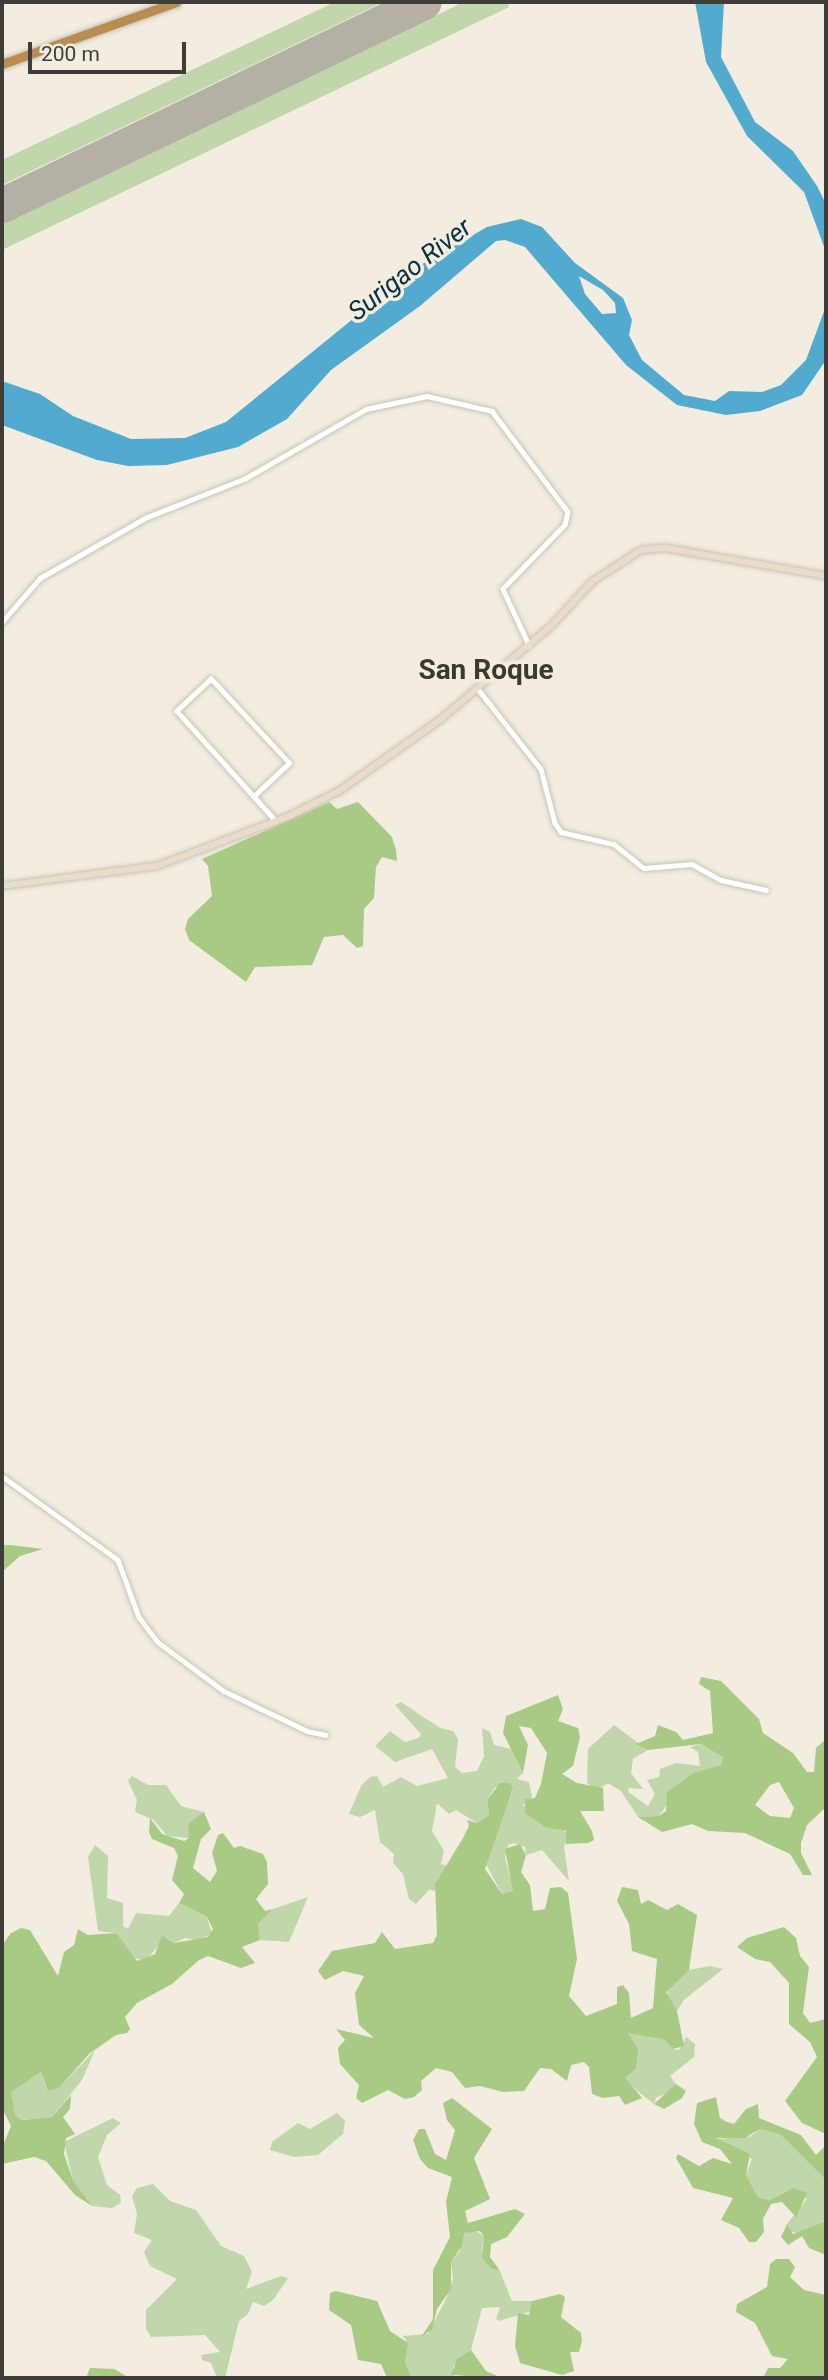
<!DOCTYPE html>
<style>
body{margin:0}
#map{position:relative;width:828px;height:2380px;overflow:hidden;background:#f2ede0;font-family:Roboto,sans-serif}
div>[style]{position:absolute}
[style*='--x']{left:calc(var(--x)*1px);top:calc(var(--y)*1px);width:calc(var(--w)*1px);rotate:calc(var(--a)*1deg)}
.green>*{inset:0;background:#c1d6ab}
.forest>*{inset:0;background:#a9ca85}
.water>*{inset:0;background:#52abcf}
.runway>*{height:35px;margin:-17.5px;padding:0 17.5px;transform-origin:17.5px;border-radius:17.5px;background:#b4b0a6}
.roads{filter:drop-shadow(0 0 2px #c8c4b7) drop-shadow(0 0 2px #c8c4b7)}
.street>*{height:4.5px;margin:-2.25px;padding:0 2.25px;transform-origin:2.25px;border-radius:2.25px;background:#fff}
.secondary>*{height:6px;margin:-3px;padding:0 3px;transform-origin:3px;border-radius:3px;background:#eadccb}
.highway>*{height:9px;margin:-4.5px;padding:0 4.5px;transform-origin:4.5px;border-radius:4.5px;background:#b98c52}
span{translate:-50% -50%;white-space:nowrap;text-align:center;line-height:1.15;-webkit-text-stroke:7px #f2ede0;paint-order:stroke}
.water-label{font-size:26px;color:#083242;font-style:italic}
.quarter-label{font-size:28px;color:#3d392f;font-weight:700}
.frame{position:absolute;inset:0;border:4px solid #3f3d38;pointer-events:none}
.scale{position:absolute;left:28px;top:42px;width:158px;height:32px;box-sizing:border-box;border:4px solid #3f3d38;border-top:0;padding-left:9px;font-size:21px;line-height:24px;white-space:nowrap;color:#3f3d38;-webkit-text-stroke:5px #f2ede0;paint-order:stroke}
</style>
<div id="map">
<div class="green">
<div style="clip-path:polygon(335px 2px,383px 2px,2px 185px,2px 160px)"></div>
<div style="clip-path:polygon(464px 2px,507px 2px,509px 7px,2px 250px,2px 224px)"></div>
<div style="clip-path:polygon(401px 1702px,440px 1728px,453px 1731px,458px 1739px,455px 1767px,462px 1773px,477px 1771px,484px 1756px,482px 1728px,490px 1732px,494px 1745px,511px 1749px,523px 1773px,517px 1779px,529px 1782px,532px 1797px,523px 1805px,568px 1834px,564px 1847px,569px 1881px,542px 1850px,526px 1855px,525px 1847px,514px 1843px,508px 1845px,505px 1858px,514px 1891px,502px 1894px,485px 1862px,513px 1789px,495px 1787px,487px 1800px,489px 1815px,477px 1823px,456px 1810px,449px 1814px,437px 1803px,432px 1831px,444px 1851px,441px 1864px,448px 1866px,435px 1891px,429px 1890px,416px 1904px,409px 1899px,403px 1874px,393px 1863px,394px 1854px,380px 1842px,375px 1810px,360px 1817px,349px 1814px,361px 1786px,370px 1777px,377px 1776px,383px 1787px,401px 1777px,417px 1786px,448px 1778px,432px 1749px,395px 1762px,375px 1746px,390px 1731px,405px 1742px,419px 1738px,421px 1734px,395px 1705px)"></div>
<div style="clip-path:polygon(614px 1725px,648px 1750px,633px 1759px,631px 1773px,643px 1789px,629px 1788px,628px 1792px,648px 1806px,655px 1794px,647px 1780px,659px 1777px,660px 1769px,676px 1763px,700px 1766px,698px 1752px,690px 1747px,701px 1744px,710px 1748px,723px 1757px,721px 1765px,695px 1772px,683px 1782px,659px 1816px,638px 1817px,621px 1791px,608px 1783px,597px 1790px,587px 1783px,588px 1749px)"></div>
<div style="clip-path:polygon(132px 1776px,148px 1785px,166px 1785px,181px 1806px,204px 1812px,189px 1831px,189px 1838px,167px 1836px,154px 1820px,135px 1812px,137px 1800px,128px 1781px)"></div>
<div style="clip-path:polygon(95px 1845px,108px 1856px,107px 1898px,123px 1903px,123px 1926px,128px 1929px,136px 1913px,169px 1916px,179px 1903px,207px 1917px,212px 1934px,199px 1940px,185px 1938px,174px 1943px,166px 1937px,145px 1961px,131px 1957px,116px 1933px,98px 1931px,88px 1857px)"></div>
<div style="clip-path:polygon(308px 1897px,289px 1942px,260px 1940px,258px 1924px,273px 1909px)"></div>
<div style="clip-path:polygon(710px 1966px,723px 1969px,684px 2000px,677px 2011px,667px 2001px,668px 1986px,689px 1970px)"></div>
<div style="clip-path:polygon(632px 2031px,663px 2039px,673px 2049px,679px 2050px,686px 2037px,695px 2044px,694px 2057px,670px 2076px,676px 2084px,673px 2090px,656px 2098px,654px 2104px,626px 2082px,625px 2078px,636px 2069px,634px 2043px,628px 2034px)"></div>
<div style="clip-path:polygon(95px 2050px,82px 2080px,52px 2117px,22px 2120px,15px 2115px,10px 2092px,41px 2072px,45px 2085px,60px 2087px)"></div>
<div style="clip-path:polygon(337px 2113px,345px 2121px,343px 2134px,318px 2155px,294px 2157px,270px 2150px,272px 2142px,298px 2123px,310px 2129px)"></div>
<div style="clip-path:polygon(113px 2118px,121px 2123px,107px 2135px,98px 2157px,107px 2185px,120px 2195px,121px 2203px,112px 2208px,92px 2206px,73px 2180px,64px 2142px)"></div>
<div style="clip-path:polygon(760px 2129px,781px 2135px,826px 2180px,826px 2224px,797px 2233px,788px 2231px,787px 2224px,807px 2199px,786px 2191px,769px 2200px,758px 2197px,746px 2175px,752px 2159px,715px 2139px,750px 2137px)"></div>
<div style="clip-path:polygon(153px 2184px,170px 2201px,196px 2210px,221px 2246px,244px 2256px,252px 2272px,246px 2289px,281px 2276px,288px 2278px,273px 2300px,264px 2306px,253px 2302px,248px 2314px,239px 2321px,225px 2378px,217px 2378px,211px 2363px,202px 2360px,201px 2355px,220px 2352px,205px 2335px,151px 2337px,146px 2329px,146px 2310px,177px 2279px,150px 2266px,144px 2252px,152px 2240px,134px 2233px,137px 2214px,132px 2196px,137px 2188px)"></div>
<div style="clip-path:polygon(474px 2230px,484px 2236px,482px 2249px,492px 2269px,499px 2269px,512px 2301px,532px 2301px,532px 2311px,499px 2321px,496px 2319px,500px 2307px,482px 2308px,471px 2350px,453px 2366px,454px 2378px,412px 2378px,405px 2362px,406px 2339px,402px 2336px,428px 2334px,447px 2297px,453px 2279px,451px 2262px,460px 2251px,463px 2233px)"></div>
</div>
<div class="forest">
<div style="clip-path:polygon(329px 802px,337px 809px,358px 802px,392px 837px,396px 850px,397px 861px,382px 857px,376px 867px,374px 898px,364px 909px,363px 946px,357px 948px,343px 935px,324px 937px,312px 965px,255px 967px,246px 982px,189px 940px,185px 929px,188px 919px,212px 896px,208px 866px,202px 859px)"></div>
<div style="clip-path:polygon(2px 1545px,10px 1545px,43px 1549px,20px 1556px,2px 1572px)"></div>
<div style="clip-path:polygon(evenodd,701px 1677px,721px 1681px,759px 1719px,763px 1733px,793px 1753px,807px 1772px,814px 1772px,816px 1748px,825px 1740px,826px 1807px,807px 1825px,801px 1843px,801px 1853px,812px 1875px,803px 1875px,790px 1854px,745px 1833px,708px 1831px,692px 1824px,662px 1832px,638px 1817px,659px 1816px,666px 1811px,667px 1792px,695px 1772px,721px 1765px,723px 1757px,701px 1744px,648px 1750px,636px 1744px,655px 1736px,658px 1725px,676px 1732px,683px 1740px,713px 1733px,710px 1691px,699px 1684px,701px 1677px,779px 1782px,794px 1808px,790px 1818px,770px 1816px,755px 1805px,770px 1785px,779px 1782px)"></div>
<div style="clip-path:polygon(558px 1695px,563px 1709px,558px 1721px,578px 1728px,580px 1737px,573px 1766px,562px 1774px,577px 1783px,603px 1788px,604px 1811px,580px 1811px,592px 1831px,594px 1840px,588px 1843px,566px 1844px,566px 1831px,545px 1827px,525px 1813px,525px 1799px,535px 1798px,541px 1784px,547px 1753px,531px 1728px,519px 1726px,528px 1745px,523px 1773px,503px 1733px,506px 1716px)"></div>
<div style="clip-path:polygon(500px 1783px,510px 1783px,513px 1788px,485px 1869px,502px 1894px,513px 1891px,505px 1849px,520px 1844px,526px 1855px,521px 1872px,530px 1885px,533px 1911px,545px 1909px,550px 1888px,561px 1887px,568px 1893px,577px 1959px,569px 1996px,586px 2016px,617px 2004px,617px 1987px,623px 1985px,629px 1993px,631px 2018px,653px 2008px,657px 1959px,632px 1951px,629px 1924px,617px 1901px,622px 1887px,638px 1890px,641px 1904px,648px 1900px,667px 1910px,678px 1904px,697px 1915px,689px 1970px,666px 1992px,677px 2011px,684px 2046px,673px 2049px,663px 2039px,628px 2033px,638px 2049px,636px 2069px,625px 2078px,642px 2098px,625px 2105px,619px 2096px,603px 2098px,592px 2094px,589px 2067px,584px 2062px,571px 2065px,567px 2081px,551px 2069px,540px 2068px,524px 2091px,503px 2092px,480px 2086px,465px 2088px,452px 2072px,436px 2068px,421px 2081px,422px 2090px,414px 2097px,405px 2099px,388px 2090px,362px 2103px,356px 2098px,359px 2085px,340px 2064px,338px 2048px,345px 2040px,336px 2029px,374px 2038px,359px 2025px,355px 1993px,364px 1976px,343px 1971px,325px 1980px,318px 1971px,332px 1951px,375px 1943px,382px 1932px,395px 1949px,433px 1943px,437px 1935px,435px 1884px,463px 1838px,469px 1826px,467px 1820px,477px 1823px,489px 1815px,487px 1800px)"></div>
<div style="clip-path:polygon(204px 1812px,211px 1829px,201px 1839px,193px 1868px,210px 1882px,217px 1871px,212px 1853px,218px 1835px,223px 1833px,234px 1848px,240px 1846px,263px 1854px,267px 1862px,268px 1884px,256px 1899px,265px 1911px,273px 1909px,258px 1924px,260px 1940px,242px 1947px,255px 1963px,241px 1968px,208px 1956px,199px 1960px,172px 1984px,137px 2003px,125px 2017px,130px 2029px,127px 2033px,116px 2035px,89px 2054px,60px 2087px,48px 2091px,41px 2072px,11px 2092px,15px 2115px,22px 2120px,52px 2117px,71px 2095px,70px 2109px,63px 2117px,75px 2134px,66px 2138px,64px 2154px,73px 2180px,92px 2206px,75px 2195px,46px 2161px,34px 2157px,2px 2164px,2px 2148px,11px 2126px,2px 2108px,2px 1945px,11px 1933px,21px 1928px,30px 1930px,58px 1976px,64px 1952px,74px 1945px,78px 1929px,88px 1935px,116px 1933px,137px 1961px,155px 1954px,162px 1935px,174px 1943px,208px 1937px,213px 1929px,207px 1917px,179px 1903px,184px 1894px,172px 1880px,178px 1856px,174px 1848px,152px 1839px,149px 1832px,150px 1818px,162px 1834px,184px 1841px,189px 1838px,188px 1824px)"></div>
<div style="clip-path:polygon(784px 1927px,796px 1938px,800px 1956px,809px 1967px,803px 2013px,810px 2023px,826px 2019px,826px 2134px,802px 2123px,785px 2101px,817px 2057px,810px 2042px,789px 2024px,789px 1983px,770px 1962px,755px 1959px,737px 1947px,747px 1938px)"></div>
<div style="clip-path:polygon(676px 2084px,686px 2091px,682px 2098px,664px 2109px,654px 2104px)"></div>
<div style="clip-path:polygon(716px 2097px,720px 2118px,727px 2122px,734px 2124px,746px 2109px,758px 2104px,759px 2118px,801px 2135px,816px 2155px,826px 2145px,826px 2180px,781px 2135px,760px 2129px,745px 2138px,716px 2138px,750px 2154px,746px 2175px,758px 2197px,769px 2200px,793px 2188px,807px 2193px,796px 2217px,782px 2202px,771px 2204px,763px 2219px,764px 2232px,756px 2242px,749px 2242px,739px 2228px,721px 2220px,733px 2198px,693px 2188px,676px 2158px,678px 2154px,699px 2166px,713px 2158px,732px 2164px,720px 2149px,702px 2142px,694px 2124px,697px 2103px)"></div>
<div style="clip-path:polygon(452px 2098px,492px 2129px,474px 2158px,490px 2199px,465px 2211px,468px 2223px,515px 2209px,525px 2214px,507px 2237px,491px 2244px,490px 2257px,499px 2269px,492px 2269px,482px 2258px,484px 2236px,480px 2231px,464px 2233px,462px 2246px,451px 2262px,451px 2289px,437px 2309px,432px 2330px,421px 2337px,433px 2319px,433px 2270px,450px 2237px,446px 2202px,452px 2177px,428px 2168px,420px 2159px,413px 2140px,419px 2129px,425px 2129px,435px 2154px,446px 2160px,455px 2130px,447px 2120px,443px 2103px)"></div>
<div style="clip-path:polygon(824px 2222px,826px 2255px,809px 2248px,802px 2236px,788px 2245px,781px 2237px,787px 2224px,793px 2234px)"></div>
<div style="clip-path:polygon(776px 2259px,789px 2259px,795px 2267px,790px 2277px,804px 2290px,826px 2295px,826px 2378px,763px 2378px,768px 2368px,780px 2368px,788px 2359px,772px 2356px,755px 2323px,736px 2312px,737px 2304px,767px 2287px,770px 2264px)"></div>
<div style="clip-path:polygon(336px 2291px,377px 2301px,390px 2331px,408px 2343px,405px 2362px,412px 2378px,387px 2378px,381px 2364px,358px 2360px,351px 2325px,329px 2310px,330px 2293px)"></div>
<div style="clip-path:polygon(560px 2294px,565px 2297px,561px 2317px,581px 2333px,582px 2341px,579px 2352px,570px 2352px,574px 2371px,562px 2375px,520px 2363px,515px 2346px,518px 2313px,529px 2315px,532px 2301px)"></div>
<div style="clip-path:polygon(471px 2350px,486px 2371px,502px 2378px,451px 2375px,457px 2359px)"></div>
<div style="clip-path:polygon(90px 2368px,114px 2369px,130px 2378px,86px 2378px)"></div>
</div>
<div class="water">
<div style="clip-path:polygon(695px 2px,724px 2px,721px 57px,755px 122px,793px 151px,817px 186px,826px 204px,826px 252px,804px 192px,747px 136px,706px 62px)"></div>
<div style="clip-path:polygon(evenodd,521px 219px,542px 227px,575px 263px,623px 298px,632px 320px,629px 335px,642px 360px,684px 395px,715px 401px,729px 391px,762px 392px,781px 385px,806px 360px,826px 306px,826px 360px,802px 395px,760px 411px,726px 415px,677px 405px,626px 365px,525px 247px,505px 240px,496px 241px,420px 306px,331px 370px,287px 419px,238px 447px,167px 465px,128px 466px,97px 460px,2px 425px,2px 381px,40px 394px,73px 416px,131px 439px,185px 438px,226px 422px,417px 267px,487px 227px,521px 219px,579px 276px,603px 290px,615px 303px,616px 313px,602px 314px,585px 294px,579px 276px)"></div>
</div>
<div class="runway">
<div style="--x:2;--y:205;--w:468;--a:-25.7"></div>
</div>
<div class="roads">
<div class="street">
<div style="--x:2;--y:622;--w:58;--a:-49.2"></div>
<div style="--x:40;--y:578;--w:123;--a:-29.7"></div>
<div style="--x:147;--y:517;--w:104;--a:-21.4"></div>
<div style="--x:244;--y:479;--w:141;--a:-29.8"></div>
<div style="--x:366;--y:409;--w:62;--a:-12"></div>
<div style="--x:427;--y:396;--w:67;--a:13"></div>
<div style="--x:492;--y:411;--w:126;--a:53"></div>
<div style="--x:568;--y:512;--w:13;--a:103"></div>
<div style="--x:565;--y:525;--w:89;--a:134.1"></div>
<div style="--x:503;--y:589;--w:62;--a:65.1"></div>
<div style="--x:478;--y:689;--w:102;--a:51.8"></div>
<div style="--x:541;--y:769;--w:56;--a:75.5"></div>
<div style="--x:555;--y:823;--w:11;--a:56"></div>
<div style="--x:561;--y:832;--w:54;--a:12.8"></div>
<div style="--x:614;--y:844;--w:38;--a:39"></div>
<div style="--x:644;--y:868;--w:48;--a:-4.8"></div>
<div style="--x:692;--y:864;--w:33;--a:29"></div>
<div style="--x:721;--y:880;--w:46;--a:12.5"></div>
<div style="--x:255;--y:795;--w:47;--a:-43.3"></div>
<div style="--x:289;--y:763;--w:115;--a:-132.9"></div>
<div style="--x:211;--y:679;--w:47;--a:136.7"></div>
<div style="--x:177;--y:711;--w:148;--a:48"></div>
<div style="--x:2;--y:1476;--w:143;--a:35.9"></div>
<div style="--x:118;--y:1560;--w:61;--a:69.8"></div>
<div style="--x:139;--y:1617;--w:31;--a:53"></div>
<div style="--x:158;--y:1642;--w:82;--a:36.6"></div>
<div style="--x:224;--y:1691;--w:92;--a:25.7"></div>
<div style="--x:307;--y:1731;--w:19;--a:12"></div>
</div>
<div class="secondary">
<div style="--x:2;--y:886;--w:156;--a:-7.4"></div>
<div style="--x:157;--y:866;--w:141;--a:-20.7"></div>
<div style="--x:289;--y:816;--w:56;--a:-26.6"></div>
<div style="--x:339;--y:791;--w:125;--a:-35.2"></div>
<div style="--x:441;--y:719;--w:144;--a:-40.2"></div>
<div style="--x:551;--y:626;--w:62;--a:-47"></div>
<div style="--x:593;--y:581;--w:57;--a:-32.9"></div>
<div style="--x:641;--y:550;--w:25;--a:-5"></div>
<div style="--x:666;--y:548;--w:162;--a:9.9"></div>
</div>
<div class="highway">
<div style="--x:2;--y:64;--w:185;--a:-19.6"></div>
</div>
</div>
<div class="water-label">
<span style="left:410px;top:270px;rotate:-38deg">Surigao River</span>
</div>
<div class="quarter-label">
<span style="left:486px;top:670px">San Roque</span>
</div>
<div class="frame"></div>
<div class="scale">200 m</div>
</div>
